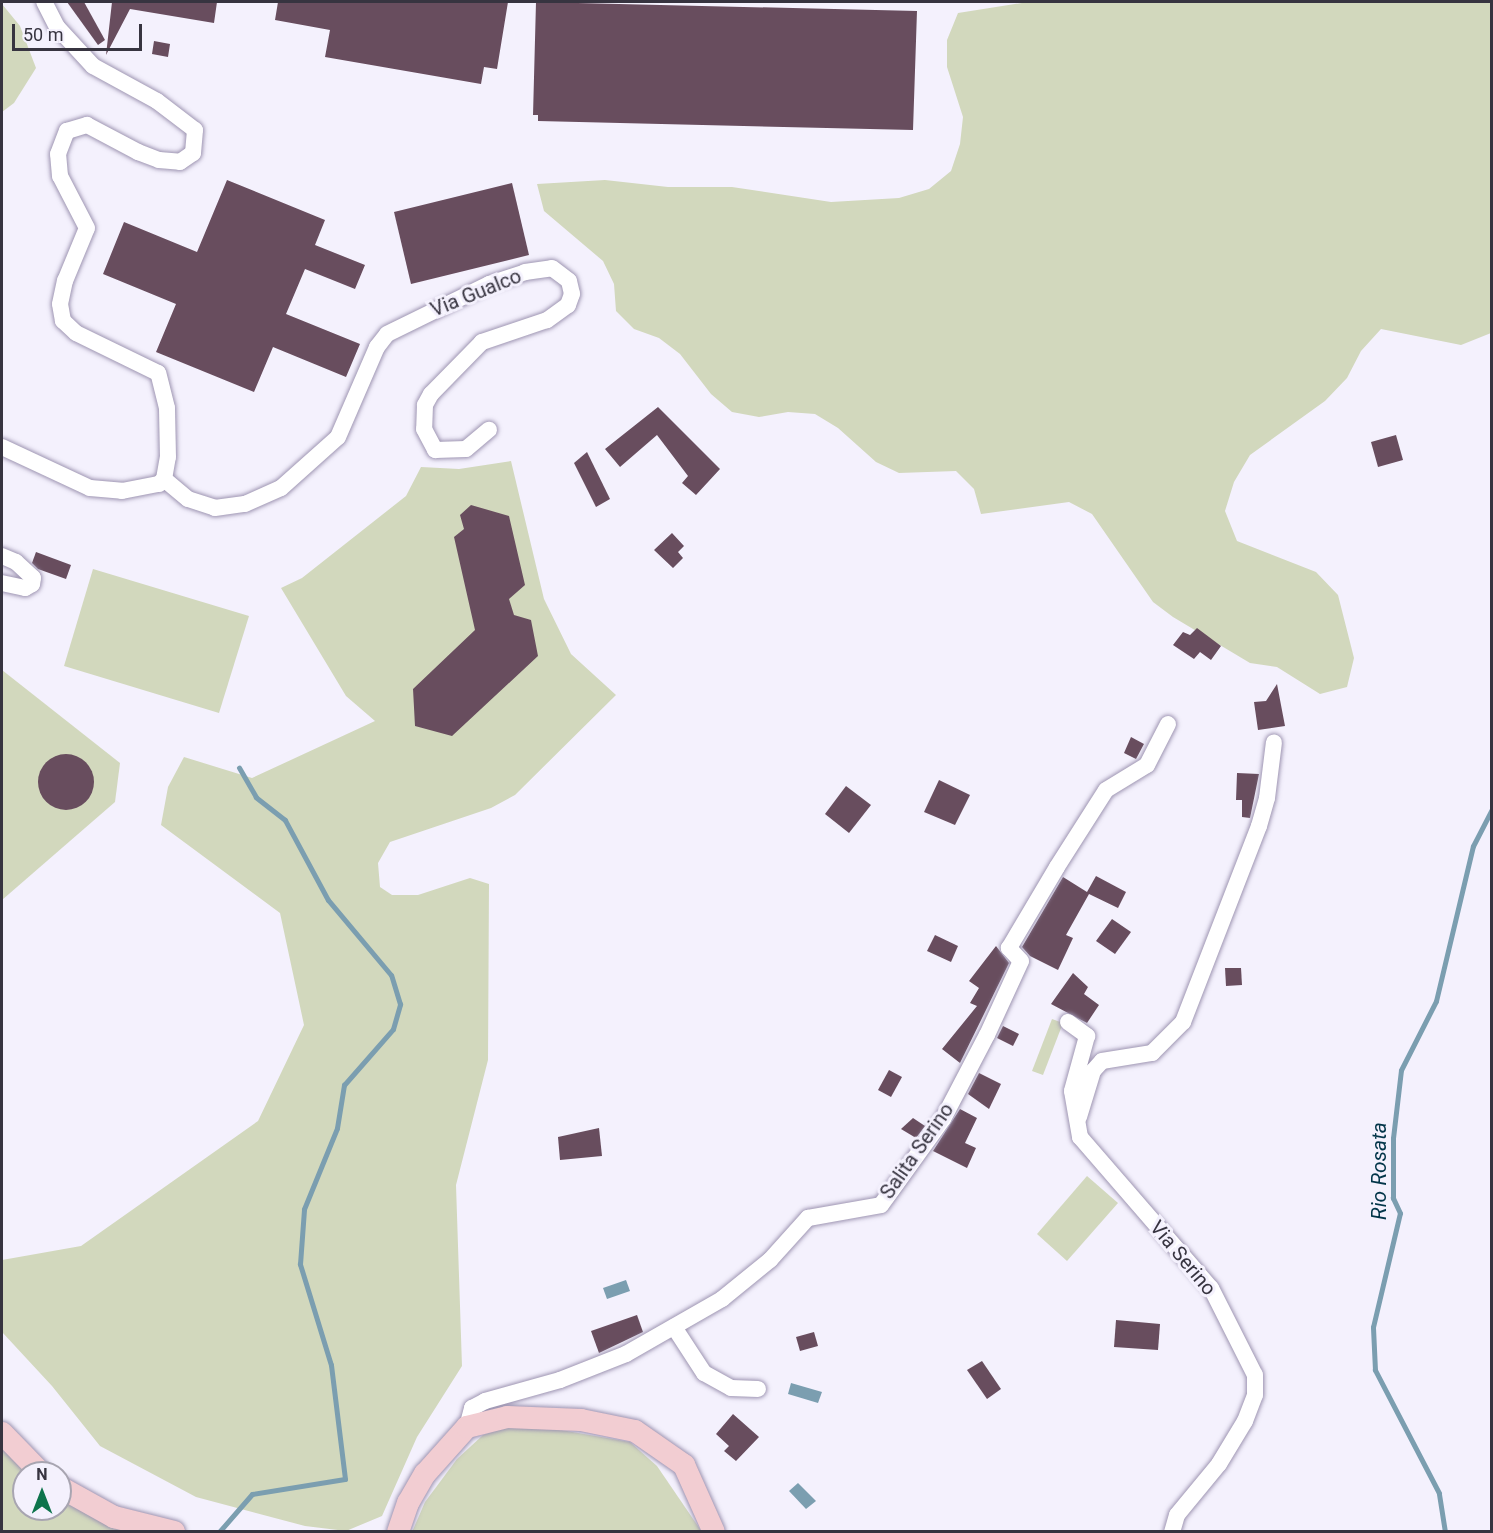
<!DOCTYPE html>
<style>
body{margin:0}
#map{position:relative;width:1493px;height:1533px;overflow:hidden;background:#f4f1fd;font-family:Roboto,sans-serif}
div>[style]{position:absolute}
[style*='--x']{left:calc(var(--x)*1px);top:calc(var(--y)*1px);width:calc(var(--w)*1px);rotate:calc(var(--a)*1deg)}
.green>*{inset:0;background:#d2d8bd}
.water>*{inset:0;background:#7b9eb0}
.stream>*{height:5px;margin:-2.5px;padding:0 2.5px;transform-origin:2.5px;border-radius:2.5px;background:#7b9eb0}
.building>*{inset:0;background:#684d5e}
.round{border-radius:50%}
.roads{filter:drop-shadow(0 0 2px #9e95b2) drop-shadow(0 0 2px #9e95b2)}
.street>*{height:16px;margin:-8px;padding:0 8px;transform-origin:8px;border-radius:8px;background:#fff}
.secondary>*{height:22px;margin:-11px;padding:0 11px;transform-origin:11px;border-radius:11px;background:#f2cdd2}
span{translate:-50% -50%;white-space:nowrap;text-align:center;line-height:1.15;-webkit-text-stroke:6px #f4f1fd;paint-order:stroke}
.street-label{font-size:20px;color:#373440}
.water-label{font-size:21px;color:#023549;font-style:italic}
.frame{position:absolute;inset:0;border:3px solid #373440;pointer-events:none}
.north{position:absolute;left:12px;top:1461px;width:60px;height:60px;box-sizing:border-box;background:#f4f1fd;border:2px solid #a8a5b1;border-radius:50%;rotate:0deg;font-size:16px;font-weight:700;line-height:24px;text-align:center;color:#373440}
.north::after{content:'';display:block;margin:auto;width:21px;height:27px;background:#0e744c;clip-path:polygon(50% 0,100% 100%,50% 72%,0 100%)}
.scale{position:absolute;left:12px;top:24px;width:130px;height:27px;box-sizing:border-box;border:3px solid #373440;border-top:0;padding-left:8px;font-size:18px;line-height:21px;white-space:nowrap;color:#373440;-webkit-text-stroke:4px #f4f1fd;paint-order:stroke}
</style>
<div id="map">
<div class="green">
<div style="clip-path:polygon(1028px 2px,1491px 2px,1491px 333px,1461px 345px,1381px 329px,1361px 351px,1347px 378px,1325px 401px,1250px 455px,1234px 482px,1225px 511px,1237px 541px,1316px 572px,1338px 595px,1354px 658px,1347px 687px,1320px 694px,1277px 667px,1250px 663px,1173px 617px,1153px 602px,1092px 514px,1069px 502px,981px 514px,974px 489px,956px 471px,899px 473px,876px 462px,838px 428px,815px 414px,788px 412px,759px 417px,732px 412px,711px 394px,680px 354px,659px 338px,634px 329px,616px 311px,614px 284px,603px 261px,544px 211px,537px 184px,605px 180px,668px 187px,732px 187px,831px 202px,899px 198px,929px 189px,951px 171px,960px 144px,963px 117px,947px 67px,947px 40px,958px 13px)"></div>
<div style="clip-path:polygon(2px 4px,20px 26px,36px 68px,14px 103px,2px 112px)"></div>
<div style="clip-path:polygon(511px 461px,544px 599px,571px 654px,616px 695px,515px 795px,491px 808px,390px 842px,378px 863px,380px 887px,392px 895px,418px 895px,470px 878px,489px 884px,488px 1060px,456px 1185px,462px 1366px,417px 1437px,382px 1516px,346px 1531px,305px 1526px,196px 1497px,100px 1446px,52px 1386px,2px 1332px,2px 1260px,81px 1246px,258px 1121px,304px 1025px,280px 913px,161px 825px,168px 787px,184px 757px,252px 778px,375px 721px,346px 696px,281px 588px,302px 578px,406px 496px,421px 467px,459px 469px)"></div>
<div style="clip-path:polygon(93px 569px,249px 616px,219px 713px,64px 666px)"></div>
<div style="clip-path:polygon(2px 670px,120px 763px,115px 802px,2px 900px)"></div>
<div style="clip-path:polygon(1052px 1019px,1063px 1023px,1043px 1075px,1032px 1071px)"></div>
<div style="clip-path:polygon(1087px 1176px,1118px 1203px,1067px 1261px,1037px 1234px)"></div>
<div style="clip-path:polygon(506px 1427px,561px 1430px,630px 1442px,657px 1466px,702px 1532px,412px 1532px,425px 1502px,457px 1459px,483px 1435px)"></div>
<div style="clip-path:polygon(2px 1444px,25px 1473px,24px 1509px,60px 1509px,60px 1499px,143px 1531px,2px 1531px)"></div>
</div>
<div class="water">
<div style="clip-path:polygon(626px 1280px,630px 1291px,607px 1299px,603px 1288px)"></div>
<div style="clip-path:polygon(791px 1383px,822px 1392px,818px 1403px,788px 1394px)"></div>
<div style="clip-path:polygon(798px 1483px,816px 1501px,806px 1509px,789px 1491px)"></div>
</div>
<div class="stream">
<div style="--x:219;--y:1532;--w:50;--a:-49"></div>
<div style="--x:252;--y:1494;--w:94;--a:-9.2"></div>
<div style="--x:345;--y:1479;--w:115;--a:-97"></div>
<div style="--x:331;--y:1365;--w:106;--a:-107.1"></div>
<div style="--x:300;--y:1264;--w:55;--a:-85.8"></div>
<div style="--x:304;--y:1209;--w:87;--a:-67.8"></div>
<div style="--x:337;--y:1128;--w:44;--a:-80.8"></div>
<div style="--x:344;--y:1085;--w:74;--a:-48.8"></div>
<div style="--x:393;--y:1029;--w:26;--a:-74"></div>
<div style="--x:400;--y:1004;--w:30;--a:-107"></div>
<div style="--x:391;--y:975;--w:98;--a:-130"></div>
<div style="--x:328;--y:900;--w:91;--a:-118.3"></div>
<div style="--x:285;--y:820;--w:37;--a:-142"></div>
<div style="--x:256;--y:797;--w:34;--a:-120"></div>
<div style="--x:1445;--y:1532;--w:39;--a:-99"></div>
<div style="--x:1439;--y:1493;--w:139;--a:-117.5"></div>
<div style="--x:1375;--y:1370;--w:43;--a:-92.7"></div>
<div style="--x:1373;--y:1327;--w:117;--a:-76.7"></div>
<div style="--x:1400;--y:1213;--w:17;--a:-115"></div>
<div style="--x:1393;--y:1198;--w:60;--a:-90"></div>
<div style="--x:1393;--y:1138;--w:68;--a:-83.3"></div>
<div style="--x:1401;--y:1070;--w:77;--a:-63.1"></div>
<div style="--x:1436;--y:1001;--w:159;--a:-76.6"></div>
<div style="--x:1473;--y:846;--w:42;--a:-62.8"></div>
</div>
<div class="building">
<div style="clip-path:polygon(67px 2px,84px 2px,105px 40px,98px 45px)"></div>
<div style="clip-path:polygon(112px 2px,217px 2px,214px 23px,130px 9px,106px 55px)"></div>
<div style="clip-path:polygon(278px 2px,508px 2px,497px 69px,484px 67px,481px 84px,325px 57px,330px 30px,275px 20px)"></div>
<div style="clip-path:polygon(536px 2px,917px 11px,913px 130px,538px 121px,538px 115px,533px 115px)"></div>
<div style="clip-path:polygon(154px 41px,170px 44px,168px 57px,152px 54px)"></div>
<div style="clip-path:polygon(227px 180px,325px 220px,315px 245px,365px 265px,355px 289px,305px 269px,286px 314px,360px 344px,346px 377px,273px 347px,254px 392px,156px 352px,176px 304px,103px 274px,124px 222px,197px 252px)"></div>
<div style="clip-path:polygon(512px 183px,529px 255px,411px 284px,394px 212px)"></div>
<div style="clip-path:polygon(658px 407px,720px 469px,696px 495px,682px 483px,688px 476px,657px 435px,620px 467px,605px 449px)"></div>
<div style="clip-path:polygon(1396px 435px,1403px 460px,1378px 467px,1371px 442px)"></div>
<div style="clip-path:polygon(587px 452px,610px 499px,596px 507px,574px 463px)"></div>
<div style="clip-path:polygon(471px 505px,509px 516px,525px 585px,509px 599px,514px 615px,531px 620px,538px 656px,452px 736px,415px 726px,413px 689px,475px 630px,454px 537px,464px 529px,460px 515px)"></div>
<div style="clip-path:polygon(672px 533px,684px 546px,678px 552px,683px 558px,673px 568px,654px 550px)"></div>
<div style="clip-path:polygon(36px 552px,71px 565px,66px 579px,38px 569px,32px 563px)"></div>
<div style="clip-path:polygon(1197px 628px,1221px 646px,1211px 660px,1200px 652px,1194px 659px,1173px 645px,1183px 632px,1190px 635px)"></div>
<div style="clip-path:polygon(1277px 684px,1285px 726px,1258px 730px,1254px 702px,1266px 701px)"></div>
<div style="clip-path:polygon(1131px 737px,1144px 744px,1136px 759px,1124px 753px)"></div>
<div class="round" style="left:38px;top:754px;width:56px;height:56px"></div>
<div style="clip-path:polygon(1237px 773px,1259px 774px,1250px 818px,1242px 817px,1242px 800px,1236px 800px)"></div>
<div style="clip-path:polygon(939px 780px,970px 795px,955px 825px,924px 812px)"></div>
<div style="clip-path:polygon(846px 786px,871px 805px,849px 833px,825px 814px)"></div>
<div style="clip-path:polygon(1096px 876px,1126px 892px,1118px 908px,1089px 894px,1066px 935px,1073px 938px,1058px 970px,1030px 956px,1022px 947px,1063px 877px,1087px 892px)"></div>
<div style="clip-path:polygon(1112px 919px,1131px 932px,1115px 954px,1096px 941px)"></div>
<div style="clip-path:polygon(935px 935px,958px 946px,951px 962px,927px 951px)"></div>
<div style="clip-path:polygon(996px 946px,1009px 963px,960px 1063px,942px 1049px,977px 1006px,970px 1003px,979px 988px,969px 981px)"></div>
<div style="clip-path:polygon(1225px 968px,1241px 968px,1242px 985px,1226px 986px)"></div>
<div style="clip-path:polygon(1073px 973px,1088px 987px,1084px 994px,1099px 1005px,1087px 1023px,1051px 1004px)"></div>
<div style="clip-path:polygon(1003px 1026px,1019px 1034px,1013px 1046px,997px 1038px)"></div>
<div style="clip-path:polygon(889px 1070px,902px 1077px,891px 1097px,878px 1090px)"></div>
<div style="clip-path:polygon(979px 1073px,1001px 1084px,989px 1109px,968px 1094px)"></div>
<div style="clip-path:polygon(960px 1109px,977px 1118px,965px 1143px,976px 1148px,967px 1168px,933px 1151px)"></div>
<div style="clip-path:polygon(913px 1118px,925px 1126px,916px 1138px,901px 1129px)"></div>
<div style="clip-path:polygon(599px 1128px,602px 1156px,560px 1160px,558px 1137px)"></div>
<div style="clip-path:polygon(637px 1315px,643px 1332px,599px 1353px,591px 1331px)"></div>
<div style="clip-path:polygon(1116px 1320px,1160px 1324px,1158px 1350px,1114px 1347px)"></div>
<div style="clip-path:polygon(814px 1332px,818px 1346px,800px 1351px,796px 1337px)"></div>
<div style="clip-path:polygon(982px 1361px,1001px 1389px,987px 1399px,967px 1370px)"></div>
<div style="clip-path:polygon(733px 1414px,759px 1437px,736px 1461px,724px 1451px,729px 1446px,716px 1434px)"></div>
</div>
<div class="roads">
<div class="street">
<div style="--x:2;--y:447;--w:97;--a:25"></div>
<div style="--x:90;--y:488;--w:32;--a:5"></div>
<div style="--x:122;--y:491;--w:38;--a:-11"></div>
<div style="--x:159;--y:484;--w:7;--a:-45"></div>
<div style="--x:164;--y:479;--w:22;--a:-80"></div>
<div style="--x:168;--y:457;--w:49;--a:-91.2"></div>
<div style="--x:167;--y:408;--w:36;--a:-104"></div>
<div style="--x:158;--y:373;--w:91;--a:-154"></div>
<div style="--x:76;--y:333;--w:18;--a:-137"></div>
<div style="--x:63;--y:321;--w:17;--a:-100"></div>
<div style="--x:60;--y:304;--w:24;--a:-78"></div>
<div style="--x:65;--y:281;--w:57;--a:-67.5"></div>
<div style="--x:87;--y:228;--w:59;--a:-117.4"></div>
<div style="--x:60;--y:176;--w:22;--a:-95"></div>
<div style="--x:58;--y:154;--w:25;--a:-69"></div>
<div style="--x:67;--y:131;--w:21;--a:-17"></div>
<div style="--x:87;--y:125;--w:58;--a:27.9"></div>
<div style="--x:138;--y:152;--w:22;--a:21"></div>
<div style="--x:159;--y:160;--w:21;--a:5"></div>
<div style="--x:180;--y:162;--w:16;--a:-35"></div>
<div style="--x:193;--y:153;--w:23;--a:-85"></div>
<div style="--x:195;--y:130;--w:48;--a:-142.7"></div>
<div style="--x:157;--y:101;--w:73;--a:-151.3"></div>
<div style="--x:93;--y:66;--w:53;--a:-132.7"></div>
<div style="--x:57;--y:27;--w:28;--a:-117"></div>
<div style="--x:164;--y:479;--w:31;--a:40"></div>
<div style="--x:188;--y:499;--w:28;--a:18"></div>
<div style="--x:215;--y:508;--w:30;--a:-8"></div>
<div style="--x:245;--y:504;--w:39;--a:-24"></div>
<div style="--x:281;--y:488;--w:76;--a:-41.8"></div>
<div style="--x:338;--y:437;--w:98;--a:-66.6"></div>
<div style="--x:377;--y:347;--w:16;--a:-52"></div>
<div style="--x:387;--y:334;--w:114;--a:-26.1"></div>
<div style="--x:489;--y:284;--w:38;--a:-18"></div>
<div style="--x:525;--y:272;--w:27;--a:-8"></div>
<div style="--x:552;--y:268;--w:21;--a:37"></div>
<div style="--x:569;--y:281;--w:13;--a:77"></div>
<div style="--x:572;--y:294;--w:12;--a:110"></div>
<div style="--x:568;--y:305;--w:26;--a:144"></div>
<div style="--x:547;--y:320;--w:69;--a:161.3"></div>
<div style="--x:482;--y:342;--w:73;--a:134.4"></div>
<div style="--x:431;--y:394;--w:13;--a:119"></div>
<div style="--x:425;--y:405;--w:24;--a:92"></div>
<div style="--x:424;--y:429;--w:24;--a:62"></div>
<div style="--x:435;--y:450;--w:31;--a:-2"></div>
<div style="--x:466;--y:449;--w:30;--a:-40"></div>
<div style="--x:2;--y:556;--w:15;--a:23"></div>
<div style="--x:16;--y:562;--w:23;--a:43"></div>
<div style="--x:33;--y:578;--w:6;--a:99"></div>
<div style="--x:32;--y:584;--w:8;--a:150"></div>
<div style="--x:25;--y:588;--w:24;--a:-168"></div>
<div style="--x:1068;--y:1022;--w:24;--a:36"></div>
<div style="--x:1087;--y:1036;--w:57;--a:105.3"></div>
<div style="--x:1072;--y:1091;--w:47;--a:80.1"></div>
<div style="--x:1080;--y:1137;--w:200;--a:49.1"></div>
<div style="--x:1211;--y:1288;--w:97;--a:63.2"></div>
<div style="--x:1255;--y:1375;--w:20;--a:90"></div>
<div style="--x:1255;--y:1395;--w:28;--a:111"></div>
<div style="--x:1245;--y:1421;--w:50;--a:121.2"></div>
<div style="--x:1219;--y:1464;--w:66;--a:129.5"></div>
<div style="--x:1177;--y:1515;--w:18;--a:106"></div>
<div style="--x:1079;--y:1117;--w:48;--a:-73.1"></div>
<div style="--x:1093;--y:1071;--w:13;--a:-48"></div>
<div style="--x:1102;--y:1061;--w:51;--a:-9.1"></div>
<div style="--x:1152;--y:1053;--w:44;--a:-45"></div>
<div style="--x:1183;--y:1022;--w:210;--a:-68.8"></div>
<div style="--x:1259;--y:826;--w:29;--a:-74"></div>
<div style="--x:1267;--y:798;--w:56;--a:-82.9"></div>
<div style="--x:674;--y:1327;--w:55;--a:56.9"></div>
<div style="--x:704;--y:1373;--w:31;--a:29"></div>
<div style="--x:731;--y:1388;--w:27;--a:2"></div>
<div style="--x:467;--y:1427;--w:20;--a:-75"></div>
<div style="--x:472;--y:1408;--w:15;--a:-28"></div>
<div style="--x:485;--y:1401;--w:78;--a:-15.6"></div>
<div style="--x:560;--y:1380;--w:71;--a:-21.5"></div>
<div style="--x:626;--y:1354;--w:111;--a:-29.8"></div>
<div style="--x:722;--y:1299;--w:62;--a:-39.1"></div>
<div style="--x:770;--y:1260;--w:57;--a:-47.9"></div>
<div style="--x:808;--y:1218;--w:74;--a:-10.1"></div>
<div style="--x:881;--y:1205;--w:106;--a:-54.2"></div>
<div style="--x:943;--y:1119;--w:95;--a:-62.4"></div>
<div style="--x:987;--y:1035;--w:81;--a:-65.3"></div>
<div style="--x:1021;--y:961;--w:18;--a:-133"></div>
<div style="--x:1009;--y:948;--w:94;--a:-59.3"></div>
<div style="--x:1057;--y:867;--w:91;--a:-57.5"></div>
<div style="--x:1106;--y:790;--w:48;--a:-31.4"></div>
<div style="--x:1147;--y:765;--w:46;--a:-62.9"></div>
</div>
<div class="secondary">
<div style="--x:2;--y:1433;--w:56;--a:45.7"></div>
<div style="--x:60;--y:1487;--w:62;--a:29.1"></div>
<div style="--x:114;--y:1517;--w:62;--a:14"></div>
<div style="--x:398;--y:1532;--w:31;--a:-71"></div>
<div style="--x:408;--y:1503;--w:34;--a:-60"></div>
<div style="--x:425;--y:1474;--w:63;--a:-48.2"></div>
<div style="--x:467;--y:1427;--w:41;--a:-14"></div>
<div style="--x:507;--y:1417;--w:74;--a:2.3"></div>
<div style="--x:581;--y:1420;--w:55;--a:11.5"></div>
<div style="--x:635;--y:1431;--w:60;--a:34.8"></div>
<div style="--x:684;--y:1465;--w:73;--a:65.9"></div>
</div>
</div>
<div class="street-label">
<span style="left:476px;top:293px;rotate:-22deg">Via Gualco</span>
<span style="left:917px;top:1151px;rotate:-55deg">Salita Serino</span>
<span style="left:1183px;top:1258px;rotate:50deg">Via Serino</span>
</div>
<div class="water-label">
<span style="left:1379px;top:1171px;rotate:-90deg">Rio Rosata</span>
</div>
<div class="frame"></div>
<div class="north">N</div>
<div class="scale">50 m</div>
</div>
